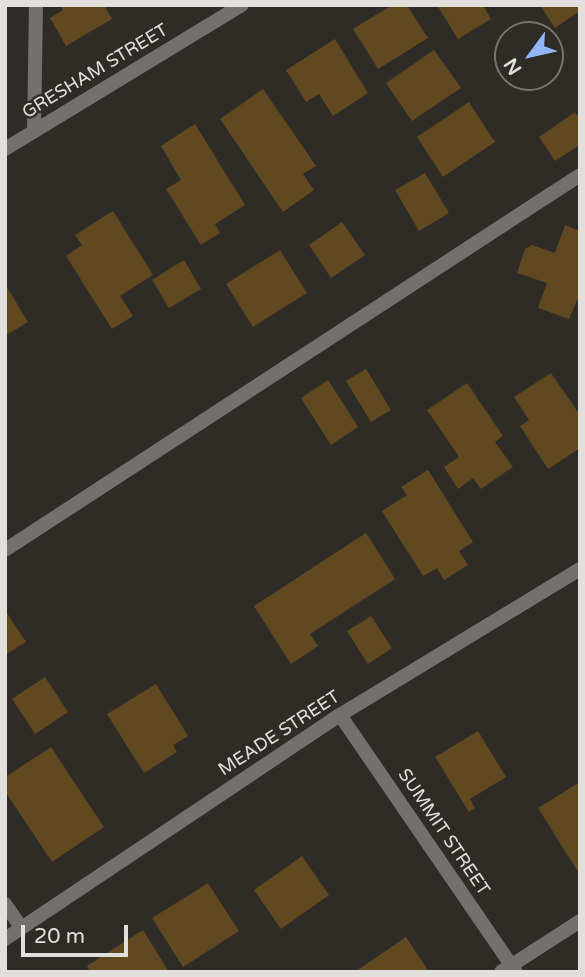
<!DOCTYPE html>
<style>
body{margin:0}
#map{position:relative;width:585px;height:977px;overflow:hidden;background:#2f2c27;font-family:"Varela Round",sans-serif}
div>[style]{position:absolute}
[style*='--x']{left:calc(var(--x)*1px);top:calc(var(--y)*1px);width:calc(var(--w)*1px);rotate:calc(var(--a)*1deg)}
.building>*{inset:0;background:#604821}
.service>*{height:14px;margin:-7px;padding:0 7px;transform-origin:7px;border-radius:7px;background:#747070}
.minor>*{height:14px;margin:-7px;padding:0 7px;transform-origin:7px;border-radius:7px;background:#747070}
span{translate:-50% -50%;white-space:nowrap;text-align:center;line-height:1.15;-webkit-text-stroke:5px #2f2c27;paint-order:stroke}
.street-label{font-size:18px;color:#e2e0dd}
.frame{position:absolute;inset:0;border:7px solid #e2e0dd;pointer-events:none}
.north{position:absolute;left:494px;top:21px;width:70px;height:70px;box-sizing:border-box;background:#2f2c27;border:2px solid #777470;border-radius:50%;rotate:237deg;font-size:19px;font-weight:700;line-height:28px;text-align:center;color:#e2e0dd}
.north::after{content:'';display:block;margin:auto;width:24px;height:32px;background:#91b8fd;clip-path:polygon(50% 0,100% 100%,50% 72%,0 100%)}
.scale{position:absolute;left:21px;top:925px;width:107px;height:32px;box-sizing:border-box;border:4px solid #e2e0dd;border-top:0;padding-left:9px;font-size:21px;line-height:24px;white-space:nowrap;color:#e2e0dd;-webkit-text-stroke:5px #2f2c27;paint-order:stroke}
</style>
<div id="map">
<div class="building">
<div style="clip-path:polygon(61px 5px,104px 5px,112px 19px,66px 46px,50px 18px,63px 10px)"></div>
<div style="clip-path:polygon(392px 5px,407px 5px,428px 38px,378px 69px,353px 29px)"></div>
<div style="clip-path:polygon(437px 5px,483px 5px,491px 19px,458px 39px)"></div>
<div style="clip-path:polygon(540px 5px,580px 5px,580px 11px,555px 28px)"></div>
<div style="clip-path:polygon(335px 39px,368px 93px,333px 116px,319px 94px,306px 102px,286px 70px)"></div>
<div style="clip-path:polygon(434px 50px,461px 88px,412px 121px,386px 83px)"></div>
<div style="clip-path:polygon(263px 89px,316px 166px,303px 174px,314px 190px,283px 212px,220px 119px)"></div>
<div style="clip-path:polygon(469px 102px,495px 142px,443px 177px,417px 137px)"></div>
<div style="clip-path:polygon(575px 112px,580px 119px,580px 145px,555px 161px,539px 137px)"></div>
<div style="clip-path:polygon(195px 124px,245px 205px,215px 224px,220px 233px,201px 245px,166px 189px,181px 180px,161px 146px)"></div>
<div style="clip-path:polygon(425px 173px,449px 213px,419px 231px,395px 190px)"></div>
<div style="clip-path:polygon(113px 211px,153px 275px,120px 296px,133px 316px,112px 329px,66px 256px,82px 245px,75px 235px)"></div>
<div style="clip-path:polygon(342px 222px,365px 255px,331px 278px,309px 245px)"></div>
<div style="clip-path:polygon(565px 225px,580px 231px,580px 294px,569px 319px,538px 308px,547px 283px,517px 273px,525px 249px,532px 245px,555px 253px)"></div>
<div style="clip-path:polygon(280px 250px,307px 293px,253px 327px,226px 284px)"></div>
<div style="clip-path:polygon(184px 260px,201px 289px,169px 308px,152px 280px)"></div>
<div style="clip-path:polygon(5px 284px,28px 322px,5px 336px)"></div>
<div style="clip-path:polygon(366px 369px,391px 410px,371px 422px,346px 381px)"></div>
<div style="clip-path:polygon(551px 373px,580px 415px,580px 448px,548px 469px,520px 426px,529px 420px,514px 397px)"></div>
<div style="clip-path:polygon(328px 380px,358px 427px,331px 445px,301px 398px)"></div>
<div style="clip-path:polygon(467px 383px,503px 436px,495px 442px,513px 467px,481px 489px,473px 478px,458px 489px,444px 467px,459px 457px,427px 410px)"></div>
<div style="clip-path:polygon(428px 470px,473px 542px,459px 551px,468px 565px,444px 580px,437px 568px,423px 576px,382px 511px,407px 495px,401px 487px)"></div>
<div style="clip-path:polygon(366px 533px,395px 579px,310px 634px,318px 646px,291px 664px,254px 606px)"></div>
<div style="clip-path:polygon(5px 610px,26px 642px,5px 655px)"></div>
<div style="clip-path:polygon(371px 616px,392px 648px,368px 664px,347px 631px)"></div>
<div style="clip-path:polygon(45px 677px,68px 712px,35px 734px,12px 699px)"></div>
<div style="clip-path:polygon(156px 684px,188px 736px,173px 745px,177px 752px,144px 773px,107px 714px)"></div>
<div style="clip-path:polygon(478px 731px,506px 777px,470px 799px,475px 808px,469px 812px,435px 757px)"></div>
<div style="clip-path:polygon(51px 747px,104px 827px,52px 862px,5px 791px,5px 777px)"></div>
<div style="clip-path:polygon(580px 782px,580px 875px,538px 808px)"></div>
<div style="clip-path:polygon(302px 856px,329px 895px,281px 929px,254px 890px)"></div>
<div style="clip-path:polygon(208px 883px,239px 931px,183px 967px,152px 918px)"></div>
<div style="clip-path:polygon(143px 930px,169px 972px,90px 972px,87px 966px)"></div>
<div style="clip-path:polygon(406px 937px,429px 972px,355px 972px)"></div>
</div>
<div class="service">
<div style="--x:34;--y:131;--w:126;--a:-89.1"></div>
<div style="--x:5;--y:550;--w:686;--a:-33.11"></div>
</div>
<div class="minor">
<div style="--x:5;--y:149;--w:277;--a:-31.3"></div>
<div style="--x:340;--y:715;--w:311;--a:55.6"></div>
<div style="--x:5;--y:904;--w:28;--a:55"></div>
<div style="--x:5;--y:939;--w:403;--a:-33.8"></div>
<div style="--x:340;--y:715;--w:281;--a:-31.3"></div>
<div style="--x:501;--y:972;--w:94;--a:-32.8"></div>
</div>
<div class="street-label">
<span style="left:95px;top:71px;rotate:-31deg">GRESHAM STREET</span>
<span style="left:279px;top:733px;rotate:-33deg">MEADE STREET</span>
<span style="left:444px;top:832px;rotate:56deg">SUMMIT STREET</span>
</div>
<div class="frame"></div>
<div class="north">N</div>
<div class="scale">20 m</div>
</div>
